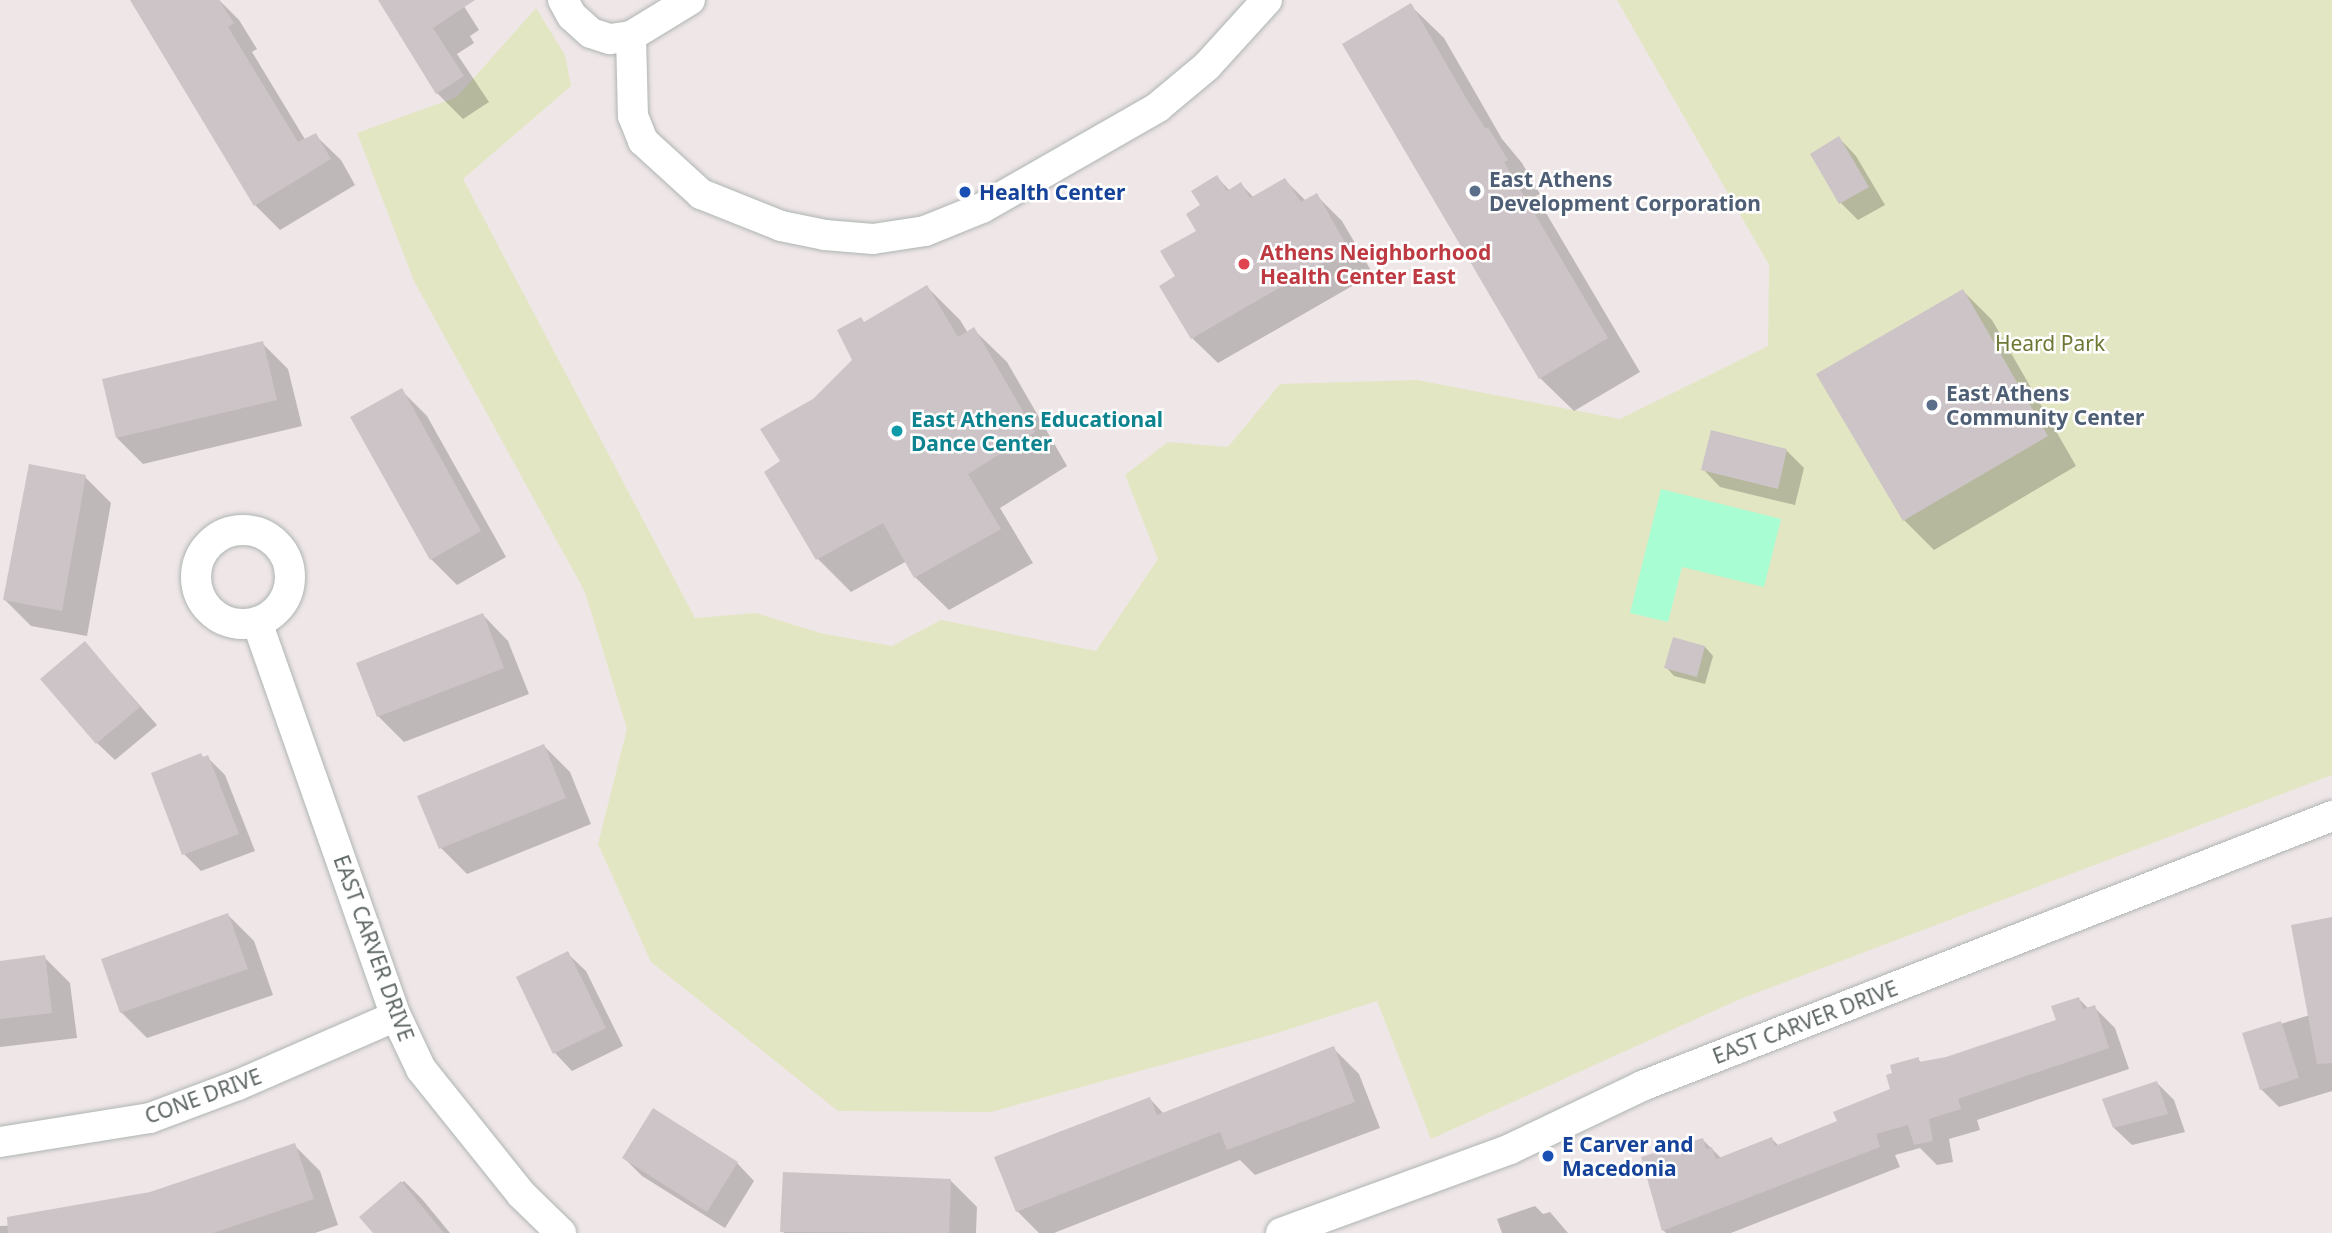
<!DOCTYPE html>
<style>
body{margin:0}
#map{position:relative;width:2332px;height:1233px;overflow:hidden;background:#efe6e7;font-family:"Noto Sans",sans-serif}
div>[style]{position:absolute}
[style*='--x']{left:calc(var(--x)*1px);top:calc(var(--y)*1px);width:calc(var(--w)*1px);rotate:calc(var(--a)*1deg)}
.green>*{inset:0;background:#e3e6c3}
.water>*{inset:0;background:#a8fdd3}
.shadow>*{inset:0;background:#0003}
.building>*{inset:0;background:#cdc4c7}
.roads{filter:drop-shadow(0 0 2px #aeb5b3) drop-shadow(0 0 2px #aeb5b3)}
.street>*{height:30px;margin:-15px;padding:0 15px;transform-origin:15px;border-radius:15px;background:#fff}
.street>.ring{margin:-15px;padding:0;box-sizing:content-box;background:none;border:30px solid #fff;border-radius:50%}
.dots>*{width:19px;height:19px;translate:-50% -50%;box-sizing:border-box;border:4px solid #fff;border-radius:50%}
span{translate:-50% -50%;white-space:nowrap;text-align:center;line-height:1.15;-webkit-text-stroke:5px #fff;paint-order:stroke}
.service-label{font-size:21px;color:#4e5e75;font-weight:700}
.left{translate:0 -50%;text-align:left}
.transit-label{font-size:21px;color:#164399;font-weight:700}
.health-label{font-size:21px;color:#be3a42;font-weight:700}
.park-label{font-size:21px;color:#6e7733}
.culture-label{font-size:21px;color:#0d838f;font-weight:700}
.street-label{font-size:21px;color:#5d6663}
</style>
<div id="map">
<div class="green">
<div style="clip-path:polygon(1617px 0,2332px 0,2332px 775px,1738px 1000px,1431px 1139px,1377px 1001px,1274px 1034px,991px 1112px,838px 1111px,651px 962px,598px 844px,627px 729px,585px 592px,414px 281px,357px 133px,457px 97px,536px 8px,565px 55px,571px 86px,463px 179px,695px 618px,756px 613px,820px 633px,892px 646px,941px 620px,1096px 651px,1158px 559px,1125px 475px,1168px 442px,1228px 447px,1280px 384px,1417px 380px,1620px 419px,1768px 346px,1769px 265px)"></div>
</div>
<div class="water">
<div style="clip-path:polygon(1661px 489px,1781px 519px,1764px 587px,1682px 567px,1668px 622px,1630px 613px)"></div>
</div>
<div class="shadow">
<div style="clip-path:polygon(132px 0,219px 0,239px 20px,257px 49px,252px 52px,306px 141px,315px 135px,341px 160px,355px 185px,280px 230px,255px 205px)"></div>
<div style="clip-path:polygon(380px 0,460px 0,479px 30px,470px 36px,474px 43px,457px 54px,489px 102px,463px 119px,437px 93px)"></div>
<div style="clip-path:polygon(1410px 5px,1444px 38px,1502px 139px,1522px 163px,1540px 194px,1536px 196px,1640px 372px,1574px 411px,1540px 378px)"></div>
<div style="clip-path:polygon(1839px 138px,1856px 156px,1885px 205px,1858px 220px,1841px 203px)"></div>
<div style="clip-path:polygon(1217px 177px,1230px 191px,1241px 184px,1254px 198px,1285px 180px,1306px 201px,1316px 195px,1342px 221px,1373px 274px,1218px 363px,1192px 338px,1178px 277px,1198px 231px,1202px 206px)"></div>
<div style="clip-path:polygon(927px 287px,960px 320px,968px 333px,973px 329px,1007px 362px,1067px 466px,1000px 508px,1033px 563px,949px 610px,915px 577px,907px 561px,851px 592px,818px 559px,782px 462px,814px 400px,854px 360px,864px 323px)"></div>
<div style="clip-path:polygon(1963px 291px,1992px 320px,2076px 466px,1934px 550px,1904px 520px)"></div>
<div style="clip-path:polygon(262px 343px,288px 369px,302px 426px,143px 464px,117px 438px)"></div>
<div style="clip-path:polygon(401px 390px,427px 416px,506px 557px,457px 585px,431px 559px)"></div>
<div style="clip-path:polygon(1787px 451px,1804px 468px,1795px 505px,1720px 487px,1703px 469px)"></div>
<div style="clip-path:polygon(85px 477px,111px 503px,87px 636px,31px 626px,5px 600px)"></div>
<div style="clip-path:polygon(483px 615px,508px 641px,529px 694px,404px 742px,378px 716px)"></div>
<div style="clip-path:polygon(85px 643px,157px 725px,115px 760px,97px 743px)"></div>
<div style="clip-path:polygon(1705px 647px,1713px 656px,1705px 684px,1674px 676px,1666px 667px)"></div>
<div style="clip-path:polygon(544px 746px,570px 772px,591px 824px,467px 874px,441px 848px)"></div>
<div style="clip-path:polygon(207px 757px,225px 775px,255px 851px,201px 871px,184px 854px,204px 759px)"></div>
<div style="clip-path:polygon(228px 915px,254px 941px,273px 995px,147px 1038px,121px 1012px)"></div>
<div style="clip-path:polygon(2332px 919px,2332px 1091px,2279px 1107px,2261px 1089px,2244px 1035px,2310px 1015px)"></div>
<div style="clip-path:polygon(568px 954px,586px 971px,623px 1046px,572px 1071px,555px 1053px,518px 978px)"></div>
<div style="clip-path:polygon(44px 957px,70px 983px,77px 1038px,0 1047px,0 963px)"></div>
<div style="clip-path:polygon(2079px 999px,2089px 1009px,2094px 1007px,2115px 1028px,2129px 1069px,1977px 1120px,1980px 1130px,1949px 1139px,1953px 1162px,1937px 1165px,1920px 1148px,1895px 1155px,1900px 1167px,1731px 1233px,1666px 1233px,1663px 1230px,1703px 1140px,1721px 1158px,1772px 1139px,1779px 1146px,1839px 1122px,1892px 1090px,1918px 1059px,1922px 1064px,1946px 1059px,2059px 1021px)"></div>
<div style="clip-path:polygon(1333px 1048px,1359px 1074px,1380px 1128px,1255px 1175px,1240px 1160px,1054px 1233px,1039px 1233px,1017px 1211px,1150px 1099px,1164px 1114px)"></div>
<div style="clip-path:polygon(2157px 1083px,2174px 1100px,2185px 1132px,2132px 1145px,2114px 1128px)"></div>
<div style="clip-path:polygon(294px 1145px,320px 1171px,338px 1225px,315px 1233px,183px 1233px)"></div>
<div style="clip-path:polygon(624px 1158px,737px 1163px,754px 1181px,725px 1228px,642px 1176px)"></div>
<div style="clip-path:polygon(404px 1181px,422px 1199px,450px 1233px,375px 1233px,362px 1217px)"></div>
<div style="clip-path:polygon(951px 1181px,977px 1207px,976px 1233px,784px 1233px,782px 1230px)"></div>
<div style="clip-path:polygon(1535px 1206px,1543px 1214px,1550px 1212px,1568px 1233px,1502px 1233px,1497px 1219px)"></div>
<div style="clip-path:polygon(29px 1225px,147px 1233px,0 1233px,0 1226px)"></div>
</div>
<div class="building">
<div style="clip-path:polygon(130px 0,219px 0,234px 23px,228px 27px,298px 142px,316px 133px,331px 159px,254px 206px)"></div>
<div style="clip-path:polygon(378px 0,475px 0,433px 28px,464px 76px,436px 94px)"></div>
<div style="clip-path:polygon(1411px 3px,1469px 103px,1486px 129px,1488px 127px,1508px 160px,1504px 162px,1608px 338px,1539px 379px,1342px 44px)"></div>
<div style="clip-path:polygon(1839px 136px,1869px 187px,1839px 204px,1810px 154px)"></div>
<div style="clip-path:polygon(1217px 175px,1227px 191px,1241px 182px,1250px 198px,1285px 178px,1301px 202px,1317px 193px,1348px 248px,1191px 339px,1159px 286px,1175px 276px,1160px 251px,1196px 231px,1186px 214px,1200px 205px,1191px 191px)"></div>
<div style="clip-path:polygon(927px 285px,958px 337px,974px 327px,1035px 432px,968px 474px,1001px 529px,914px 578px,883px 523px,816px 560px,764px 472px,780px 461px,760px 429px,813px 399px,852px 360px,837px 330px,861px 317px,864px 322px)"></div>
<div style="clip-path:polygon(1963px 289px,2048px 436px,1903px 521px,1816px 374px)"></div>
<div style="clip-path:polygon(263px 341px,277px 400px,116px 438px,102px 379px)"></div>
<div style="clip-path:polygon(402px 388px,481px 531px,430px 560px,350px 417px)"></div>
<div style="clip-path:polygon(1711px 430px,1787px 449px,1778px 489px,1701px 470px)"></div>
<div style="clip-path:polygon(29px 464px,86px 475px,62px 611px,3px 600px)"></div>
<div style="clip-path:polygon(483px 613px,504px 668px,377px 717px,356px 663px)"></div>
<div style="clip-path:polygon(1673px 637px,1705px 646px,1697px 677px,1664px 668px)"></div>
<div style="clip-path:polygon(85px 641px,140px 707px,96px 744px,40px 679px)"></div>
<div style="clip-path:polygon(544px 744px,566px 798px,439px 849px,417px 796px)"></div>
<div style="clip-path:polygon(201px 753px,203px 757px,208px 755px,239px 834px,182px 855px,151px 773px)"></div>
<div style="clip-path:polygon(228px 913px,248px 969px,120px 1013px,101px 959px)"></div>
<div style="clip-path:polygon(2332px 917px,2332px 1063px,2317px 1064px,2291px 925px)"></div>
<div style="clip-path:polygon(568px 951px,606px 1028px,553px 1054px,516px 977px)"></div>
<div style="clip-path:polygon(45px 955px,52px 1013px,0 1019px,0 961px)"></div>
<div style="clip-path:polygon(2079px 997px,2083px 1009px,2095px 1005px,2109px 1048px,1958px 1099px,1961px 1109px,1929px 1119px,1933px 1141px,1914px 1145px,1908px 1125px,1876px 1134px,1880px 1147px,1662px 1231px,1641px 1157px,1703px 1138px,1706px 1149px,1712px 1147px,1716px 1159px,1772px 1137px,1775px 1146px,1837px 1121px,1833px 1112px,1890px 1089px,1886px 1075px,1892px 1073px,1890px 1065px,1919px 1057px,1919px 1062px,1946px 1057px,2056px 1020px,2051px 1006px)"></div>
<div style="clip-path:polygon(2281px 1021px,2299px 1078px,2260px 1090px,2242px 1033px)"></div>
<div style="clip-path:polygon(1334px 1046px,1355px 1102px,1227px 1150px,1220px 1132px,1016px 1212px,994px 1157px,1150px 1097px,1157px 1115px)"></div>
<div style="clip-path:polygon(2157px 1081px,2168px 1114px,2113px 1128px,2102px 1099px)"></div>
<div style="clip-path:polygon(653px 1108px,738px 1162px,707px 1212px,622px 1158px)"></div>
<div style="clip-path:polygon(295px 1143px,314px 1199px,213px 1233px,8px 1233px,7px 1217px,150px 1192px)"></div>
<div style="clip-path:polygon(783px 1172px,951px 1179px,949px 1233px,780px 1232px)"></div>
<div style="clip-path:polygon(401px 1181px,444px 1233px,373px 1233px,359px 1217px)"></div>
</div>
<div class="roads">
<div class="street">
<div style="--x:563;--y:0;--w:18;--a:61"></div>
<div style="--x:572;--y:16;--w:25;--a:42"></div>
<div style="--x:591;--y:33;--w:20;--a:18"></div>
<div style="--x:610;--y:39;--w:21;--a:-8"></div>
<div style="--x:631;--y:36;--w:69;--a:-31.4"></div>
<div style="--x:631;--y:36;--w:80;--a:88.6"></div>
<div style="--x:633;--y:116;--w:27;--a:68"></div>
<div style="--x:643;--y:141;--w:79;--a:42.4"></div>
<div style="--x:701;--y:194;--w:86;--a:21.8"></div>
<div style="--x:781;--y:226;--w:45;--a:11.6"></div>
<div style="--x:825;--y:235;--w:48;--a:4.8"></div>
<div style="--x:873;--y:239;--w:53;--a:-8.7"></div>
<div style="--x:925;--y:231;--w:61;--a:-22"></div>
<div style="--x:982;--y:208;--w:203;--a:-29.8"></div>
<div style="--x:1158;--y:107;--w:64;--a:-39.9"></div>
<div style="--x:1207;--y:66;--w:89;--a:-47.7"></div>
<div class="ring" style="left:196px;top:530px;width:64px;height:64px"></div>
<div style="--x:257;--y:622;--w:418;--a:70.6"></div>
<div style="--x:396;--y:1016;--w:59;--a:64.7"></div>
<div style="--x:421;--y:1069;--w:160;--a:51.3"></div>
<div style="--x:521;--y:1194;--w:56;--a:44.3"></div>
<div style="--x:0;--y:1142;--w:152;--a:-9.1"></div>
<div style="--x:150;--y:1118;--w:94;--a:-20.6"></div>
<div style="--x:238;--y:1085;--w:172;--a:-23.6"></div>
<div style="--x:1281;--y:1233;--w:244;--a:-20.1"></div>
<div style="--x:1510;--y:1149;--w:146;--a:-25.5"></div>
<div style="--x:1642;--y:1086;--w:741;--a:-21.37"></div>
</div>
</div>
<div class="dots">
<div style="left:1475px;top:191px;background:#5c6f8a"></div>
<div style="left:965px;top:192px;background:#1a4fb4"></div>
<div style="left:1244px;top:264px;background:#e0444e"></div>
<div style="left:1932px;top:405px;background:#5c6f8a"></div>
<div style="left:897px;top:431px;background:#0f9aa8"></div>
<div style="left:1548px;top:1156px;background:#1a4fb4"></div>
</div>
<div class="service-label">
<span class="left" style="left:1489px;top:191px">East Athens<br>Development Corporation</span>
<span class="left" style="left:1946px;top:405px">East Athens<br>Community Center</span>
</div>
<div class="transit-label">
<span class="left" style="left:979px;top:192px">Health Center</span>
<span class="left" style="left:1562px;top:1156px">E Carver and<br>Macedonia</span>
</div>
<div class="health-label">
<span class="left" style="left:1260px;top:264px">Athens Neighborhood<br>Health Center East</span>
</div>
<div class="park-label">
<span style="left:2050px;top:343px">Heard Park</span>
</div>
<div class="culture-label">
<span class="left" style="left:911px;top:431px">East Athens Educational<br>Dance Center</span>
</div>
<div class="street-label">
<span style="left:374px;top:948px;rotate:70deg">EAST CARVER DRIVE</span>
<span style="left:1805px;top:1022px;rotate:-21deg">EAST CARVER DRIVE</span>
<span style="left:203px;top:1096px;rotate:-20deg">CONE DRIVE</span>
</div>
</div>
